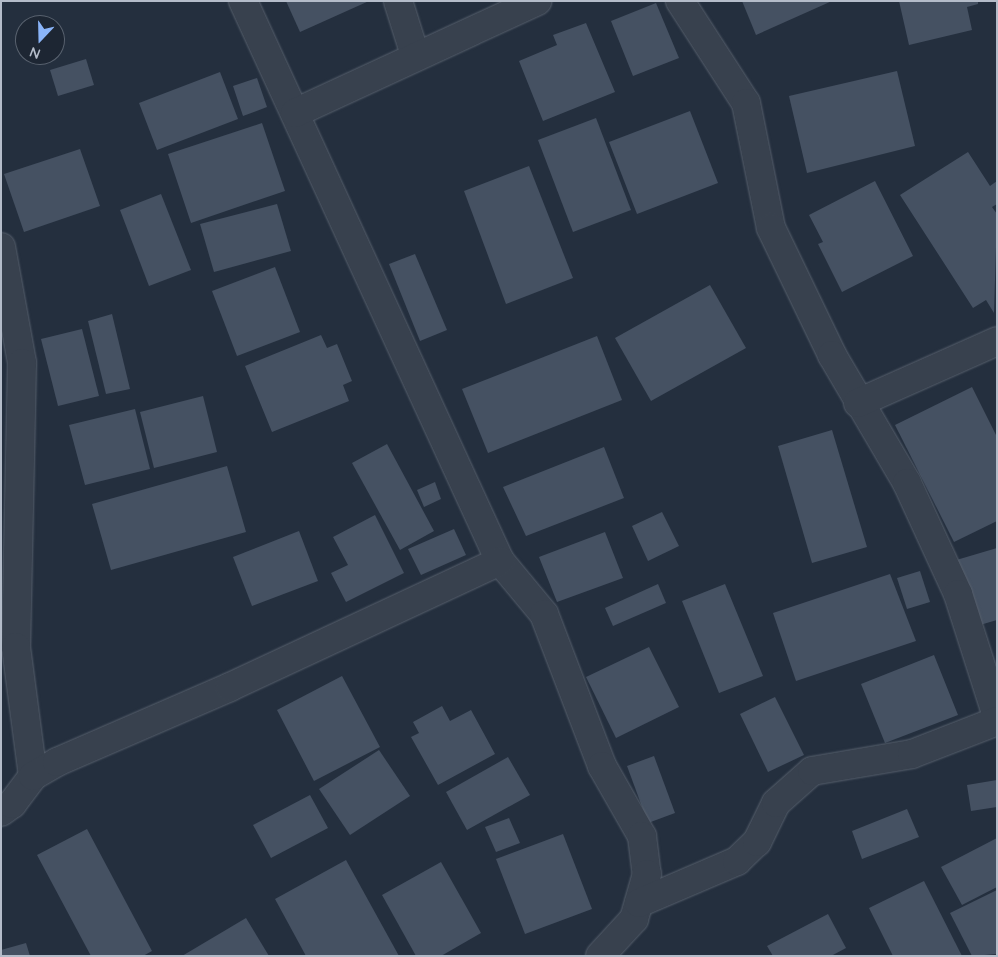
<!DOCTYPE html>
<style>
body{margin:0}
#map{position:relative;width:998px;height:957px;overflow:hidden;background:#242f3e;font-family:Quicksand,sans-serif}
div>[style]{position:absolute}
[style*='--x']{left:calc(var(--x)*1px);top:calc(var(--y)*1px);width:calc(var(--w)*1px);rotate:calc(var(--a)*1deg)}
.building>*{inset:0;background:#455162}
.roads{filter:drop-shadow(0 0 1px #565f6c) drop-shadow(0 0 1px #565f6c)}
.minor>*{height:28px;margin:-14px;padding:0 14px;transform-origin:14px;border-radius:14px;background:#38414e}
span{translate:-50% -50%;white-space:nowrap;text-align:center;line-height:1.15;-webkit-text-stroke:4.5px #1d2633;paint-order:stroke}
.frame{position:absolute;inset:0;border:2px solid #b4bcc9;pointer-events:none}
.north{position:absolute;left:15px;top:15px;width:50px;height:50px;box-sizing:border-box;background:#1d2633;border:1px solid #59626f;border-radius:50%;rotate:201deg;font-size:14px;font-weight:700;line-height:20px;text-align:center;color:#b4bcc9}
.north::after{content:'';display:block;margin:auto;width:18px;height:22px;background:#8ab4f8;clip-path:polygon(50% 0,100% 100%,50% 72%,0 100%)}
</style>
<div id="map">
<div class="building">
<div style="clip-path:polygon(286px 1px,369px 1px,300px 32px)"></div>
<div style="clip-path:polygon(742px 1px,832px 1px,756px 35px)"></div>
<div style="clip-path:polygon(899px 1px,978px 1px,978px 4px,967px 7px,972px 30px,909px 45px)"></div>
<div style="clip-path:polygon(656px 3px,679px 58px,633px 76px,611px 21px)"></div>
<div style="clip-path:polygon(586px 23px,615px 92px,543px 121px,519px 61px,557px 45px,553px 35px)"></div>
<div style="clip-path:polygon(86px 59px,94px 85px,58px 96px,50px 70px)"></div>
<div style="clip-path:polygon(897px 71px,915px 146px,807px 173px,789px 96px)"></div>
<div style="clip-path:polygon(220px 72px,238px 119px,157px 150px,139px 103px)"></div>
<div style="clip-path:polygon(257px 78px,267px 107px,243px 116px,233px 86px)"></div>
<div style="clip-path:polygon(690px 111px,718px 183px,637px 214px,609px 142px)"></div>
<div style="clip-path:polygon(596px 118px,631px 210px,573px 232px,538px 140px)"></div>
<div style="clip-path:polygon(262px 123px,285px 191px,191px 223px,168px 154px)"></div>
<div style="clip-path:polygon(80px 149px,100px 206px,24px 232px,4px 174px)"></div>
<div style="clip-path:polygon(968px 152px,990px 186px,997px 181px,997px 204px,992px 207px,997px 214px,994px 313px,986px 300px,973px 308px,900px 195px)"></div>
<div style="clip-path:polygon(529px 166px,573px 278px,506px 304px,464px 191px)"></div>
<div style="clip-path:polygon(875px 181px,913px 256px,842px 292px,818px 244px,823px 242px,809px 215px)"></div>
<div style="clip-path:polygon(161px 194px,191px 270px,149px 286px,120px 210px)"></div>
<div style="clip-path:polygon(277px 204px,291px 251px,214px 272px,200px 224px)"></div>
<div style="clip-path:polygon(415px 254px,447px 330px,420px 341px,389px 264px)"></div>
<div style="clip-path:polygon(275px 267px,300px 332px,237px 356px,212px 291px)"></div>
<div style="clip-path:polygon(710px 285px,746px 348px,651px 401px,615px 338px)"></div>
<div style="clip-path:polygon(112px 314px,130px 389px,106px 394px,88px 321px)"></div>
<div style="clip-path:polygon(82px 329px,99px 396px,58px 406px,41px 339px)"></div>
<div style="clip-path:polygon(321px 335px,327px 348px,337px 344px,352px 381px,343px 385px,349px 401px,272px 432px,245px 366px)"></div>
<div style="clip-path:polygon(597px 336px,622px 400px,488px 453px,462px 389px)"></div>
<div style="clip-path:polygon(972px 387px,997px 437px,997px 521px,954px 542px,895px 425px)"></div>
<div style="clip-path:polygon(203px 396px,217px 452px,154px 468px,140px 412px)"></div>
<div style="clip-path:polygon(135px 409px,150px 469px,85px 485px,69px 425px)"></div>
<div style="clip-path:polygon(832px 430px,867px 547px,812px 563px,778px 446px)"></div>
<div style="clip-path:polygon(387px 444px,434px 531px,400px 550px,352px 463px)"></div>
<div style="clip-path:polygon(604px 447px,624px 498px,526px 536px,503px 487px)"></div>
<div style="clip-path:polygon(227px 466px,246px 532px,111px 570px,92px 504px)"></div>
<div style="clip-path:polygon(435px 482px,441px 499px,424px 507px,417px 490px)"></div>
<div style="clip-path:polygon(662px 512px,679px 546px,648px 561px,632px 526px)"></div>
<div style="clip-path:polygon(375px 515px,404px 573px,346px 602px,331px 573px,348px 565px,333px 537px)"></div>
<div style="clip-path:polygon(454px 529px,466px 555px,421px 575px,408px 549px)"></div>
<div style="clip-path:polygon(299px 531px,318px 581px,252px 606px,233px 557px)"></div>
<div style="clip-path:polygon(605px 532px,623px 578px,557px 602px,539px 557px)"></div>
<div style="clip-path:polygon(997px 548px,997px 620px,973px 627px,953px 561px)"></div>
<div style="clip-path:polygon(920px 571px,930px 602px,907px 609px,897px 578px)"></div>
<div style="clip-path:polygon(890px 574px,916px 641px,796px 681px,773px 613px)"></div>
<div style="clip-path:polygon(658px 584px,666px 603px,613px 626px,605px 608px)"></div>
<div style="clip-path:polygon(725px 584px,763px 676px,719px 693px,682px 601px)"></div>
<div style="clip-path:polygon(649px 647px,679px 707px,616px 738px,586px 677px)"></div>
<div style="clip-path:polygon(934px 655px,958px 715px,885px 743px,861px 684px)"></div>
<div style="clip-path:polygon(342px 676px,380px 747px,314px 781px,277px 710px)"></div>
<div style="clip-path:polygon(775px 697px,804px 755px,768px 772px,740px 714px)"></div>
<div style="clip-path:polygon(442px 706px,450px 721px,471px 710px,495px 754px,438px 785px,411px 737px,419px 733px,413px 722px)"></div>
<div style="clip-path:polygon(379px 750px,410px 796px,350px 835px,319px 789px)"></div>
<div style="clip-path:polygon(654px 756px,675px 813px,648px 823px,627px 766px)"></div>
<div style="clip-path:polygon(508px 757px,530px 795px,467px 830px,446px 792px)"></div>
<div style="clip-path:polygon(997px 780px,997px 807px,971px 811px,967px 785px)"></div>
<div style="clip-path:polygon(310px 795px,328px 828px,271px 858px,253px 825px)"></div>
<div style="clip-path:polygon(907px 809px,919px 837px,862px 859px,852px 831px)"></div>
<div style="clip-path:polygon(509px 818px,520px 843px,496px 852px,485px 827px)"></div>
<div style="clip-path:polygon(87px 829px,152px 951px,143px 956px,91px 956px,37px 855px)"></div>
<div style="clip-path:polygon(563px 834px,592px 909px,525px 934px,496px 859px)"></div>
<div style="clip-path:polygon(997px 838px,997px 887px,962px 905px,941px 867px)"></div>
<div style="clip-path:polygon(346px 860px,399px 956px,306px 956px,275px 899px)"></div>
<div style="clip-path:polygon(441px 862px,481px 933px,441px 956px,416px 956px,382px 895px)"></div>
<div style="clip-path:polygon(924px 881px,962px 956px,893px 956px,869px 908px)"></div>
<div style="clip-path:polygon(997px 890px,997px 954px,972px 956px,950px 913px)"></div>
<div style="clip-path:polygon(828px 914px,846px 948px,831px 956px,773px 956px,767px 946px)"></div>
<div style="clip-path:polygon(246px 918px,269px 956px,182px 956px)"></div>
<div style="clip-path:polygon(26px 943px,30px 956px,1px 956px,1px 950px)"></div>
</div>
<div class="roads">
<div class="minor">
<div style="--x:243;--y:1;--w:616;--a:65.35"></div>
<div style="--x:500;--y:561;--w:69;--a:50.3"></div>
<div style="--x:544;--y:614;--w:163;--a:69.1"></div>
<div style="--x:602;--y:766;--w:81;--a:60.3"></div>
<div style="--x:642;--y:836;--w:38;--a:83"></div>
<div style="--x:647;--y:874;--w:47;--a:106.1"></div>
<div style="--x:634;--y:919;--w:50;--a:132.6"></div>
<div style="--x:398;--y:1;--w:57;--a:72.5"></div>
<div style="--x:680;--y:1;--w:121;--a:57.1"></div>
<div style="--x:746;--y:103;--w:127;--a:78.7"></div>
<div style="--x:771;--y:228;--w:141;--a:64.3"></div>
<div style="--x:832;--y:355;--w:148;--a:59.6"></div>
<div style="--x:907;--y:483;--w:122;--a:65.3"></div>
<div style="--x:958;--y:594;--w:128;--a:72.3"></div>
<div style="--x:295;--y:113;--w:267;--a:-24.8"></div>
<div style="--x:1;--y:247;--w:118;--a:79.7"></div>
<div style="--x:22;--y:363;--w:284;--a:91.2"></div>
<div style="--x:16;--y:647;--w:130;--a:82.5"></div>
<div style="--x:858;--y:403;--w:152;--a:-24"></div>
<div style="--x:1;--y:812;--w:14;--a:-36"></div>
<div style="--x:12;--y:804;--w:35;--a:-53"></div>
<div style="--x:33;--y:776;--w:28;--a:-30"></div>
<div style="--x:57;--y:762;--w:189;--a:-23.4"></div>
<div style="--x:230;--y:687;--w:298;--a:-25"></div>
<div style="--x:639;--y:903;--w:107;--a:-23.2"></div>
<div style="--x:737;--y:861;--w:28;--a:-44"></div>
<div style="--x:757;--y:842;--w:43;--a:-64"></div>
<div style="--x:776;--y:803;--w:48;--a:-41.6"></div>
<div style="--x:812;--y:771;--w:101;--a:-9.6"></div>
<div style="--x:912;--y:754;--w:91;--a:-21.2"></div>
</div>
</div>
<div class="frame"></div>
<div class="north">N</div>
</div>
